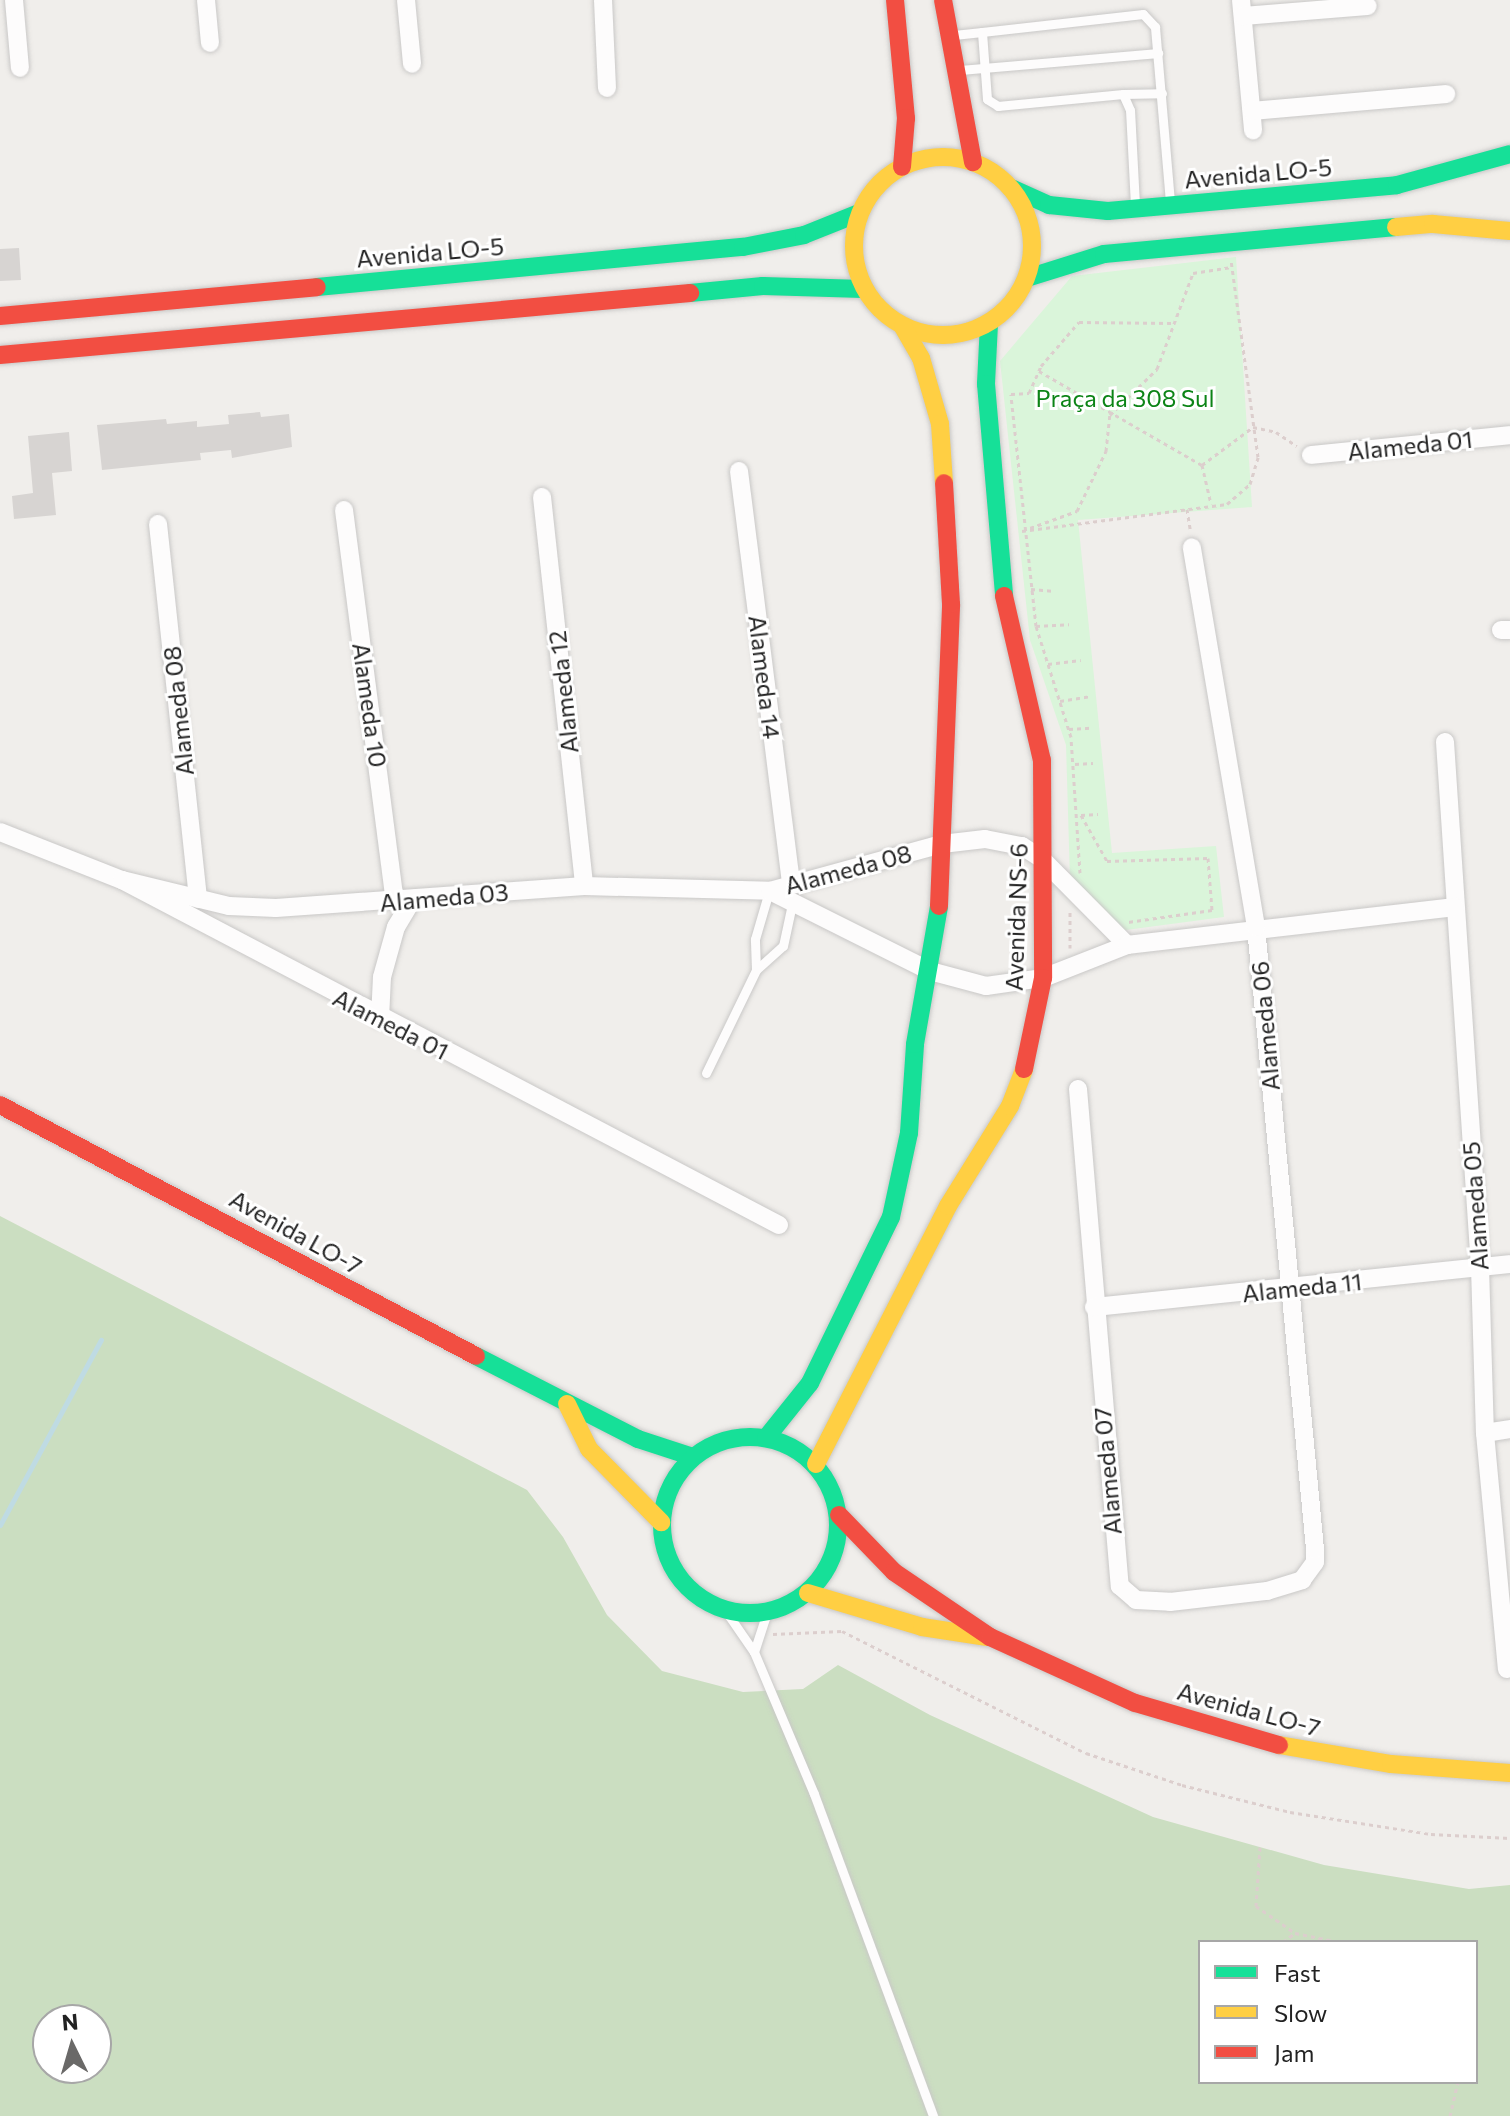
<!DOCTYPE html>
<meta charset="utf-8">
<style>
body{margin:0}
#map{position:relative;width:1510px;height:2116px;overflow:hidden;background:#f0eeeb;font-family:Commissioner,sans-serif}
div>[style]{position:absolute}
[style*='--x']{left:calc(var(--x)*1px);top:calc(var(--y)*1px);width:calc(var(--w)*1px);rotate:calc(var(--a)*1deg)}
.forest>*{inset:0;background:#cbdec1}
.park>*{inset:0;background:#daf5da}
.stream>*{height:5px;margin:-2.5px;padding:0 2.5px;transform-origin:2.5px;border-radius:2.5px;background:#bfdbe3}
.building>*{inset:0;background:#d7d4d2}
.path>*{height:3px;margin-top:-1.5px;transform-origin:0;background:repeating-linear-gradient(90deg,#dccecd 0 4px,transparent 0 8px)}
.roads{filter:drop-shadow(0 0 2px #c9c8c7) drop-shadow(0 0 2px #c9c8c7)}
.lane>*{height:9px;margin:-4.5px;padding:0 4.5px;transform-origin:4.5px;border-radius:4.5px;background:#fdfcfc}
.street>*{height:18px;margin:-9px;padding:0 9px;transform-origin:9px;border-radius:9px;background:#fdfcfc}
.fast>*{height:18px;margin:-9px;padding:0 9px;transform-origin:9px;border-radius:9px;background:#16e098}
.fast>.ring{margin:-9px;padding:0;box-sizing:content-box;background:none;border:18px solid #16e098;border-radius:50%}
.slow>*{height:18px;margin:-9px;padding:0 9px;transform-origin:9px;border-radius:9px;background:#ffcf43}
.slow>.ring{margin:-9px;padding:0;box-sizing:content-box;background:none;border:18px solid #ffcf43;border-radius:50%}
.jam>*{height:18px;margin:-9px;padding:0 9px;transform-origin:9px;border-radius:9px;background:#f24e42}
span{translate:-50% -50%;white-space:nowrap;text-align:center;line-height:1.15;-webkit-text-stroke:6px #fff;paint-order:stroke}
.street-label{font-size:24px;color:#222}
.park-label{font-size:24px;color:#0c8416}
.legend{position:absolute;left:1198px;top:1940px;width:280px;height:144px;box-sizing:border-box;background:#fff;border:2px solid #a7a7a7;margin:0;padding:10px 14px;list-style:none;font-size:24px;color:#222}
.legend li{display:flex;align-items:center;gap:16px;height:40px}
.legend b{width:40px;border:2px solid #a7a7a7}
.north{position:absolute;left:32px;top:2004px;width:80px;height:80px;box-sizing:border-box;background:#fff;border:2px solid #a7a7a7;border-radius:50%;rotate:355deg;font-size:22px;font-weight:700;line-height:32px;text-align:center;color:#222}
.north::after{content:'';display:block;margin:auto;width:28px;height:36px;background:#6a6968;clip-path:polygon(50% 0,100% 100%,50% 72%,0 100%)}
</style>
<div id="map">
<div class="forest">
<div style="clip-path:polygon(evenodd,0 1216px,527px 1490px,563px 1537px,607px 1615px,662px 1671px,743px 1692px,803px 1689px,838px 1665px,930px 1715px,1153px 1817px,1324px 1865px,1469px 1889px,1510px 1885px,1510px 2116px,0 2116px,0 1216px,1200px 1942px,1476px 1942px,1476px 2082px,1200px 2082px,1200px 1942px,0 1216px,48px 2020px,96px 2020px,96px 2068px,48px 2068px,48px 2020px)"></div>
</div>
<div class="park">
<div style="clip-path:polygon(1236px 257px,1252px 507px,1078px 520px,1112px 853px,1216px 846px,1224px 917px,1118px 931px,1070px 880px,1066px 745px,1030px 640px,1000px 361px,1072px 276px)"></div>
</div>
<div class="stream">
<div style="--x:0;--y:1525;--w:211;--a:-61.4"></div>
</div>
<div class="building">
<div style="clip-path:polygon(19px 248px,21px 280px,0 281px,0 249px)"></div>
<div style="clip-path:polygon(260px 412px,261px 417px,289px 414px,292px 447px,232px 458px,231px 450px,200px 453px,201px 460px,102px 470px,97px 425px,166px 419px,167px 424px,197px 421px,197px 427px,229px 424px,228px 415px)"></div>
<div style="clip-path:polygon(69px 432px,72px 471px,52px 473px,56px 515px,14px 519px,12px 496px,33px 493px,28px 436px)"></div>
</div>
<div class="path">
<div style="--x:1039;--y:371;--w:188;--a:30"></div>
<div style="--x:1202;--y:465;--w:40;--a:77"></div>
<div style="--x:1202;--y:465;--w:64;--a:-36.7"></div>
<div style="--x:1253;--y:427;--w:24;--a:12"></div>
<div style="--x:1276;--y:432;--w:25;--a:34"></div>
<div style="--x:1187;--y:509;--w:20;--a:81"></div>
<div style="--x:1030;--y:528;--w:50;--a:-19.9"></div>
<div style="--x:1077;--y:511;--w:67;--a:-64.2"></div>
<div style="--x:1106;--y:451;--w:36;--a:-84"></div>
<div style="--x:1110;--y:415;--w:66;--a:-44.4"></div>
<div style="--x:1157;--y:369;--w:103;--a:-69.4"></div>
<div style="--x:1193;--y:273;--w:39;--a:-9"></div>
<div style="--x:1022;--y:531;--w:207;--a:-7.5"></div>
<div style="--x:1227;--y:504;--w:30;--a:-41"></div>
<div style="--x:1250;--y:484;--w:28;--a:-73"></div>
<div style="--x:1258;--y:457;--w:199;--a:-97.8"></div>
<div style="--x:1031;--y:589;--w:24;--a:5"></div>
<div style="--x:1036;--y:626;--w:33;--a:-3"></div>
<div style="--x:1048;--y:664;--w:33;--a:-7"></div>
<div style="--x:1060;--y:701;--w:30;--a:-9"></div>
<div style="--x:1069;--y:729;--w:22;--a:-3"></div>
<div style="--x:1075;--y:764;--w:18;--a:-3"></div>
<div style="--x:1081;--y:815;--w:53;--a:60.5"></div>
<div style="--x:1107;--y:861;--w:101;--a:-1.7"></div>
<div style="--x:1208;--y:858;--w:52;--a:85.6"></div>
<div style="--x:1212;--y:910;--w:85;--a:171.9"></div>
<div style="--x:1081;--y:815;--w:17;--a:-3"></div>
<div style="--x:1080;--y:873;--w:136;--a:-93.8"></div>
<div style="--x:1071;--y:737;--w:116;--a:-107.5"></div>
<div style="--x:1036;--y:626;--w:233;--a:-96.2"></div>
<div style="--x:1011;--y:394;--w:18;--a:-3"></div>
<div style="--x:1029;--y:393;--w:30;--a:-66"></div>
<div style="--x:1041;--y:366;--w:58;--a:-49.2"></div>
<div style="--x:1079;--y:322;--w:93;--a:0.6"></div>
<div style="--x:1070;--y:948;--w:36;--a:-90"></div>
<div style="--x:773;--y:1634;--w:69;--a:-2.5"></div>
<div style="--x:842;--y:1631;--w:273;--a:26.6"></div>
<div style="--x:1086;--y:1753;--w:101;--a:18.4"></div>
<div style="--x:1182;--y:1785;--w:111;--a:14"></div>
<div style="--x:1290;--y:1812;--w:143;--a:8.9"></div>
<div style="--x:1431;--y:1834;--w:79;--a:2.9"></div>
<div style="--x:1260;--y:1847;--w:59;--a:93.9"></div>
<div style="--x:1256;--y:1906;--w:47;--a:34.7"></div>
<div style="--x:1295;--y:1933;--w:45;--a:11.6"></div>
<div style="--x:1283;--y:1942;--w:15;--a:-37"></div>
<div style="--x:1450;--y:2116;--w:35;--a:-77"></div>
</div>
<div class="roads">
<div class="lane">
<div style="--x:954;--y:35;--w:28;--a:-6"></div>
<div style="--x:960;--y:70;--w:199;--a:-4.9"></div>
<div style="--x:1123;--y:94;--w:39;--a:-1"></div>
<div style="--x:1135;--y:205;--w:95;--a:-93"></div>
<div style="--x:1130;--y:110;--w:17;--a:-114"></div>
<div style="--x:1123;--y:94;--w:126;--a:174.5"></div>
<div style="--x:998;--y:106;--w:13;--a:-148"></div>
<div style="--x:987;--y:99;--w:67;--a:-94.3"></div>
<div style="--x:982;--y:32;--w:162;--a:-6.4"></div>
<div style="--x:1143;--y:14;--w:18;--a:47"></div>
<div style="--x:1155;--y:27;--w:176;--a:85.1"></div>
<div style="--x:756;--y:970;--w:31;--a:-92"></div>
<div style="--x:755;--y:939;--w:50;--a:-73.7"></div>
<div style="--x:706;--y:1073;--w:114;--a:-64.1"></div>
<div style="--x:756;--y:970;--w:36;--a:-42"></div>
<div style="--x:783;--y:946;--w:43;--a:-77.9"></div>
<div style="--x:725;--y:1610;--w:51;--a:55.4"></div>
<div style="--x:754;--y:1652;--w:154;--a:67.1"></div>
<div style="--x:814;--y:1794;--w:343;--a:69.7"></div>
<div style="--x:754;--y:1652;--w:42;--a:-72"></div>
</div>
<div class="street">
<div style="--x:14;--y:0;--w:68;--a:85"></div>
<div style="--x:206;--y:0;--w:43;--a:84.7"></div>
<div style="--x:406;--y:0;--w:64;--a:84.6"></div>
<div style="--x:603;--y:0;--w:88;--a:87.4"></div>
<div style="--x:1241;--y:0;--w:131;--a:84.7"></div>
<div style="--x:1243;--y:16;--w:125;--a:-4.6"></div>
<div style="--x:1252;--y:111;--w:195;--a:-5"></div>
<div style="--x:1311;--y:455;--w:200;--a:-5.7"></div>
<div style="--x:739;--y:471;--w:414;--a:82.8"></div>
<div style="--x:542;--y:497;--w:391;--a:83.8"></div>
<div style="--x:344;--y:510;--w:394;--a:82.6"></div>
<div style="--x:158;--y:524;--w:377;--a:83.9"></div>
<div style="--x:1501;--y:630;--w:9;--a:0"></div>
<div style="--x:1445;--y:742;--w:526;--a:86.19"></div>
<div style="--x:1480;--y:1267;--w:166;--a:88.3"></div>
<div style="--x:1485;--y:1433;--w:237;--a:84.7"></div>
<div style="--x:0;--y:832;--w:131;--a:21.5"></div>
<div style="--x:122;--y:880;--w:742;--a:27.7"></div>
<div style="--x:122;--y:880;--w:110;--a:13.7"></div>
<div style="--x:229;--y:906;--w:47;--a:2.4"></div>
<div style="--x:276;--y:908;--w:309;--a:-4.1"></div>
<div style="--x:584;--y:886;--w:186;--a:1.5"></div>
<div style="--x:770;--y:891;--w:178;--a:-15.3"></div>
<div style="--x:942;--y:844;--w:43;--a:-6.6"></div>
<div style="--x:985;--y:839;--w:38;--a:11"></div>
<div style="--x:1022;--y:846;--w:24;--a:33"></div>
<div style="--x:1042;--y:859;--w:121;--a:45.3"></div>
<div style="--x:770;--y:891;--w:179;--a:26.6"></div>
<div style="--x:930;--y:971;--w:58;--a:15"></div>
<div style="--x:986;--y:986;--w:58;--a:-8"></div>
<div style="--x:1043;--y:978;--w:90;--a:-21.4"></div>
<div style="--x:1127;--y:945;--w:330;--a:-6.6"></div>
<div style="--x:380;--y:1019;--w:42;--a:-87.3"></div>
<div style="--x:382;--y:977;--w:52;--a:-74.4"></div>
<div style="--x:396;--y:927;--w:33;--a:-59"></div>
<div style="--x:1078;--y:1089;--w:499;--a:85.2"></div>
<div style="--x:1120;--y:1586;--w:21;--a:41"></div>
<div style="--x:1136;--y:1600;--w:34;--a:3"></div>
<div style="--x:1170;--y:1602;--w:98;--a:-6.5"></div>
<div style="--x:1267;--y:1591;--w:37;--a:-17"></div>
<div style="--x:1302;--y:1580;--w:22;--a:-54"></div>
<div style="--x:1315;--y:1562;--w:13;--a:-90"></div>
<div style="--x:1315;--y:1549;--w:625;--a:-95.42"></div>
<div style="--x:1256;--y:927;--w:385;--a:-99.6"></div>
<div style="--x:1094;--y:1307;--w:418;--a:-5.9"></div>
<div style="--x:1485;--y:1433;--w:25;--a:-9"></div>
</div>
<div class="fast">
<div style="--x:1011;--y:188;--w:42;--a:24.1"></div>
<div style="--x:1049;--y:205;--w:59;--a:5.8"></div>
<div style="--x:1108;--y:211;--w:290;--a:-5.1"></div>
<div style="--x:1397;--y:185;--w:117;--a:-15.3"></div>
<div style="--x:1027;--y:278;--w:81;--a:-17.3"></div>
<div style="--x:1104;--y:254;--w:293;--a:-5.3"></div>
<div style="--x:317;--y:287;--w:428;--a:-5.4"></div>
<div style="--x:743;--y:247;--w:62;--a:-11.1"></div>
<div style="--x:804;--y:235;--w:59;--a:-21.8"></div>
<div style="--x:690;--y:293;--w:73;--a:-5.5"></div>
<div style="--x:763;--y:286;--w:100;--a:1.7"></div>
<div style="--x:989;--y:324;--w:60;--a:92.9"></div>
<div style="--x:986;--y:384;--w:213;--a:85.1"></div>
<div style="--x:476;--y:1356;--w:182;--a:27.1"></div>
<div style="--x:638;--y:1439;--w:58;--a:18.1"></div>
<div class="ring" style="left:662px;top:1437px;width:158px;height:158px"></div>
<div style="--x:766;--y:1438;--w:70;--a:-51.3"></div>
<div style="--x:810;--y:1383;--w:185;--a:-64"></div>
<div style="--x:891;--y:1217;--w:86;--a:-77.9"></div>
<div style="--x:909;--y:1133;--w:89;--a:-86.1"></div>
<div style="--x:915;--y:1044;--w:140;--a:-80.1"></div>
</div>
<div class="slow">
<div class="ring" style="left:854px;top:157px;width:160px;height:160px"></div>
<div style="--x:1396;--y:227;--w:37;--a:-5"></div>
<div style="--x:1433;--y:224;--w:77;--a:5.2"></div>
<div style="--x:903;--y:327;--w:36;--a:60"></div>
<div style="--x:921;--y:358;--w:69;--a:73.9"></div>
<div style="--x:940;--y:424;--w:59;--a:86.1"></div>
<div style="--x:567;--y:1404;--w:50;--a:63.9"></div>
<div style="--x:589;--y:1449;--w:103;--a:45.4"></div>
<div style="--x:816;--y:1464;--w:290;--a:-62.9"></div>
<div style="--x:948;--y:1206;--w:118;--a:-58.2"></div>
<div style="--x:1010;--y:1106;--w:40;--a:-69"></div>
<div style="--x:808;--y:1593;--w:119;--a:16.6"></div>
<div style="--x:922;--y:1627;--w:66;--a:8.7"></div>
<div style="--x:1279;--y:1745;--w:114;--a:9.6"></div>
<div style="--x:1391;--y:1764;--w:119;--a:4.3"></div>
</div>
<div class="jam">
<div style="--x:895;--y:0;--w:119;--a:84.7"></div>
<div style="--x:906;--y:118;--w:49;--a:94.7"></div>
<div style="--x:943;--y:0;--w:165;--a:79.5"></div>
<div style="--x:0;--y:316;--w:318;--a:-5.2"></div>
<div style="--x:0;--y:355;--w:693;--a:-5.13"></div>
<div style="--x:1004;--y:596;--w:168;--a:77"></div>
<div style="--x:1042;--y:760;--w:218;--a:89.7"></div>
<div style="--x:1043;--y:978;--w:93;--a:101.8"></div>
<div style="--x:939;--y:906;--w:302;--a:-87.7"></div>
<div style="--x:951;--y:604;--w:121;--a:-93.3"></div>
<div style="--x:0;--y:1105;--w:538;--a:27.8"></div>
<div style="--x:839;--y:1515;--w:79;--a:46"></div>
<div style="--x:894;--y:1572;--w:116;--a:34.1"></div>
<div style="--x:990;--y:1637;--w:159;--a:24.5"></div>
<div style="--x:1135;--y:1703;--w:150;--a:16.3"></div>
</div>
</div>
<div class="street-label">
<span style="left:1258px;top:173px;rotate:-5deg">Avenida LO-5</span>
<span style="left:430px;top:252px;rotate:-5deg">Avenida LO-5</span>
<span style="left:1410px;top:445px;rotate:-6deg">Alameda 01</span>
<span style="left:765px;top:677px;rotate:83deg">Alameda 14</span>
<span style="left:563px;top:692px;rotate:-96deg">Alameda 12</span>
<span style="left:370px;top:705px;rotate:82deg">Alameda 10</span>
<span style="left:178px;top:711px;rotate:-96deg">Alameda 08</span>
<span style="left:848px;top:869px;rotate:-15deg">Alameda 08</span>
<span style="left:444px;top:897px;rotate:-5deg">Alameda 03</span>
<span style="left:1016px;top:917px;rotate:-88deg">Avenida NS-6</span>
<span style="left:391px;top:1024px;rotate:27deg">Alameda 01</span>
<span style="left:1265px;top:1026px;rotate:-95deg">Alameda 06</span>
<span style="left:1475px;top:1206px;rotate:-94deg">Alameda 05</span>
<span style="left:296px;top:1232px;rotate:29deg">Avenida LO-7</span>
<span style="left:1302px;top:1287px;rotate:-6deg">Alameda 11</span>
<span style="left:1107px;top:1471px;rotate:-95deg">Alameda 07</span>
<span style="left:1249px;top:1709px;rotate:15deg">Avenida LO-7</span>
</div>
<div class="park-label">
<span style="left:1125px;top:398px">Praça da 308 Sul</span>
</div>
<ul class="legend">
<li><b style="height:10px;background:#16e098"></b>Fast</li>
<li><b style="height:10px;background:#ffcf43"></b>Slow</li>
<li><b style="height:10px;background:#f24e42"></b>Jam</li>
</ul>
<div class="north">N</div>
</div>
